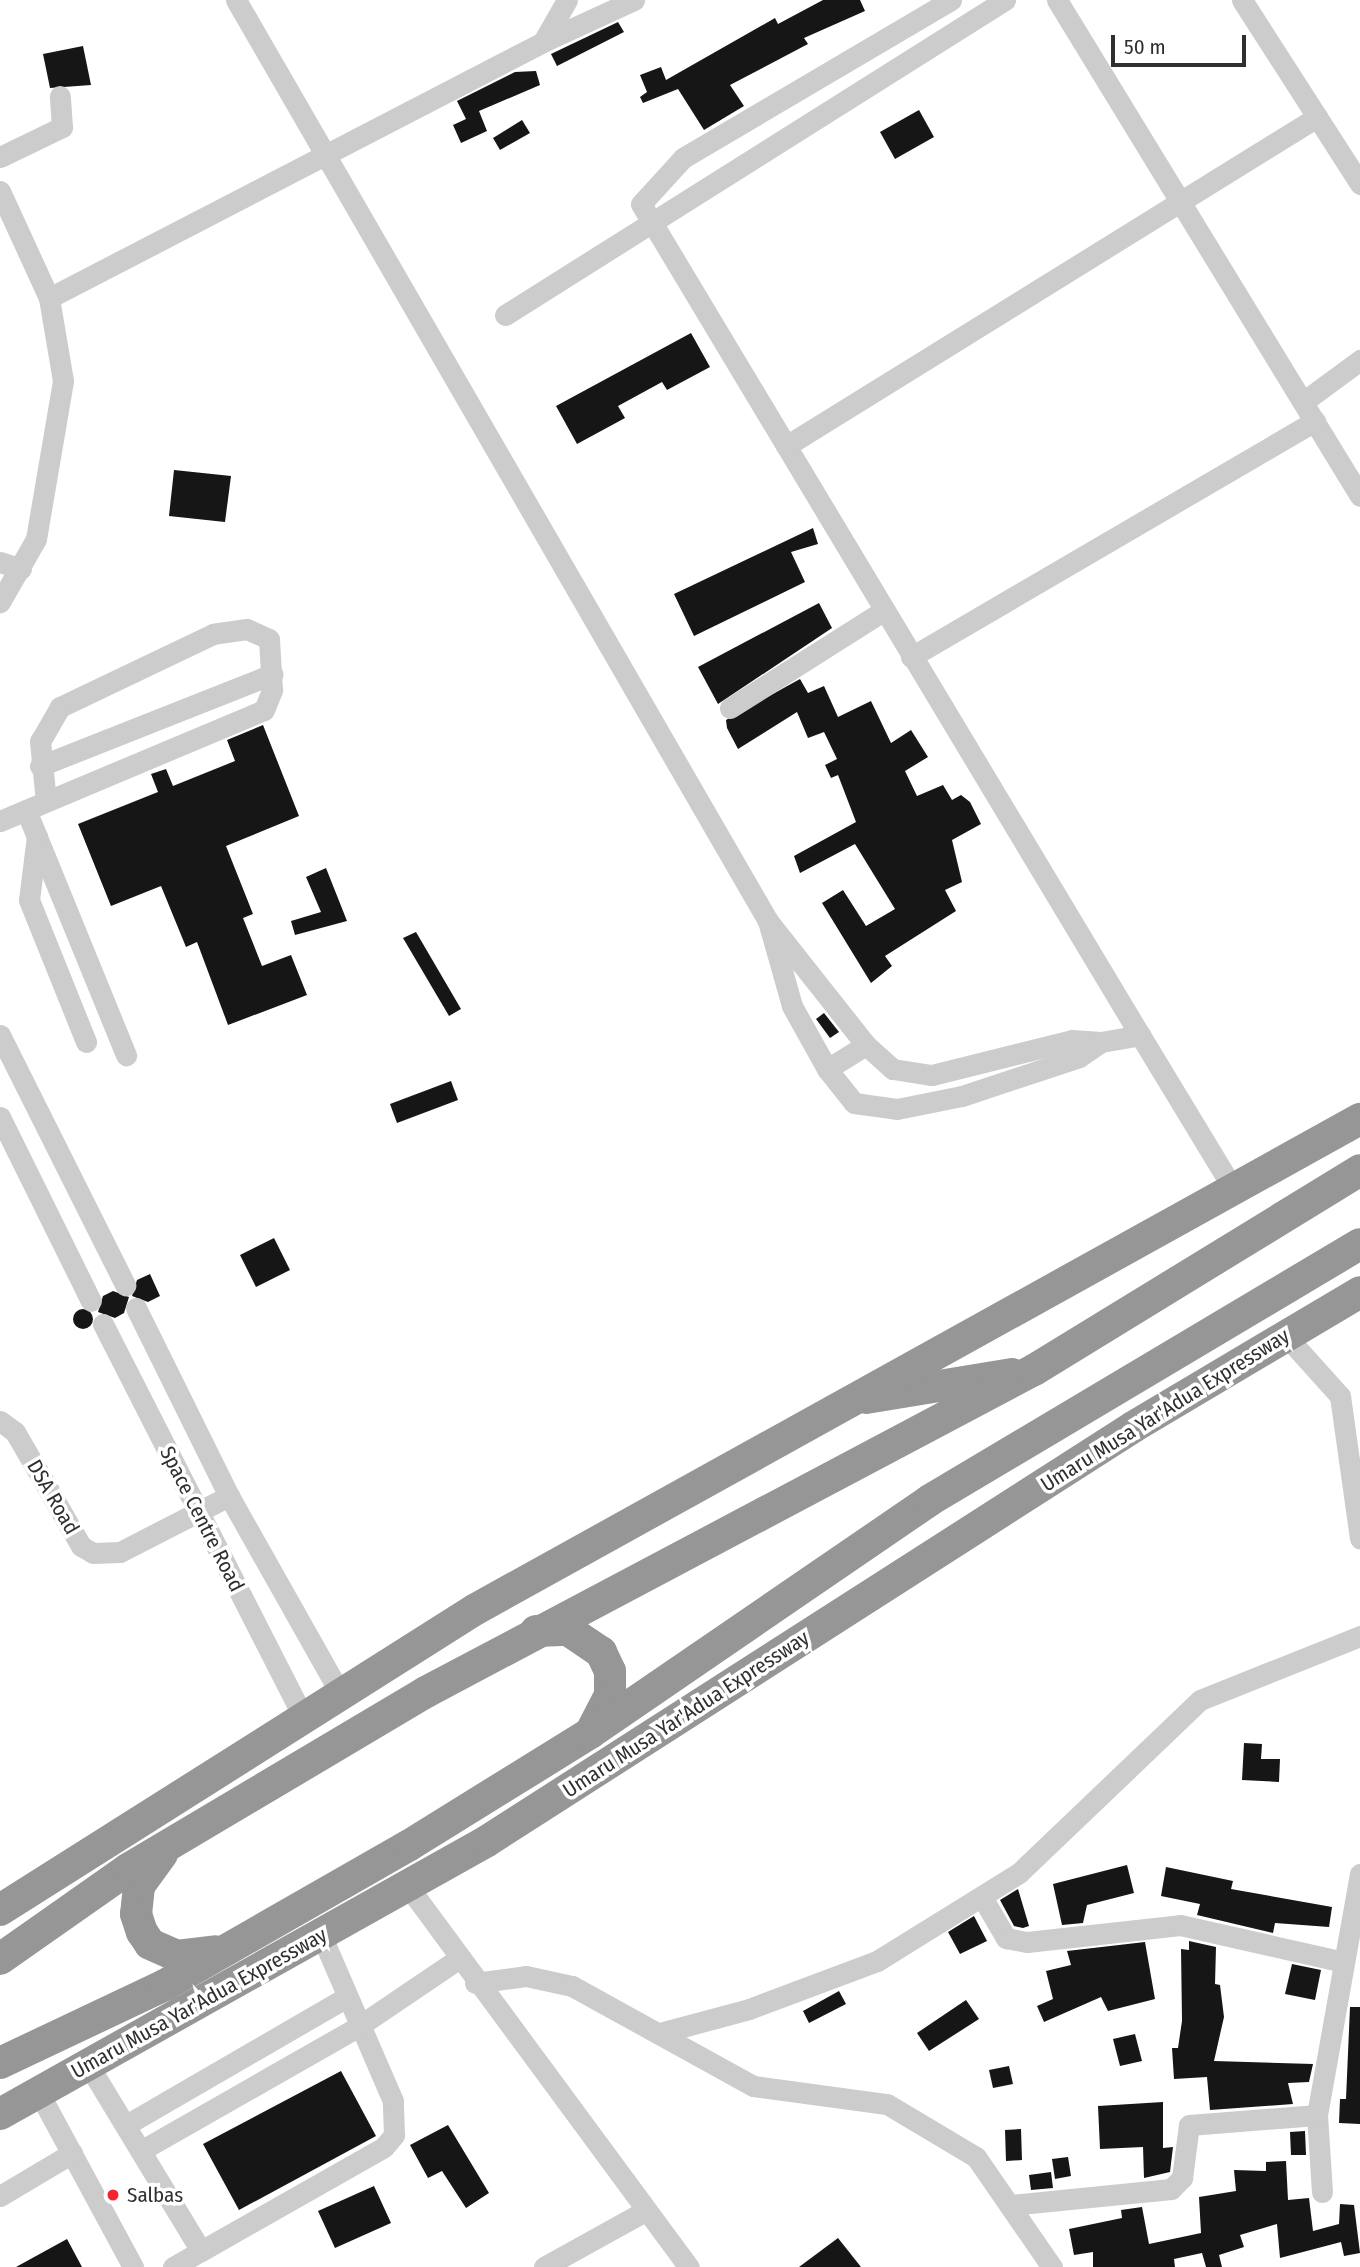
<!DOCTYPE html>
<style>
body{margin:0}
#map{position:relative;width:1360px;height:2267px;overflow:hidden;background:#fff;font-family:"Fira Sans Condensed",sans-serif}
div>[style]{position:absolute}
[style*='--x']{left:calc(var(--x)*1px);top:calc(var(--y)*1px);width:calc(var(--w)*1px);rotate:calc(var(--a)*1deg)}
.building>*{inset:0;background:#161616}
.round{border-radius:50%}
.minor>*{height:21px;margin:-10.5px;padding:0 10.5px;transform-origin:10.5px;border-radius:10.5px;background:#ccc}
.highway>*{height:32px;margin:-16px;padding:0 16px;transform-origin:16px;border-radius:16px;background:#969696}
.dots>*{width:19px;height:19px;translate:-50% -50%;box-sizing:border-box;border:4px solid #fff;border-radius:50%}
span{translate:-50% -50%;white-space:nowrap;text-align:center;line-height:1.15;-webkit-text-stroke:7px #fff;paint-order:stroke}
.street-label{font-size:21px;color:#2f2f2f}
.poi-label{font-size:21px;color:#2f2f2f}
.left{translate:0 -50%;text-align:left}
.scale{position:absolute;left:1111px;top:35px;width:135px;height:32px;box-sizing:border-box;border:4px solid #2f2f2f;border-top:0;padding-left:9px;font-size:21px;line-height:24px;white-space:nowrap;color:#2f2f2f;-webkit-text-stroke:5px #fff;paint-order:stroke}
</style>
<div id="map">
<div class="building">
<div style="clip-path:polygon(823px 0,860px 0,865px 11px,804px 38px,808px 44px,730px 85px,744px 106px,704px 130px,678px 89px,643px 103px,640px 97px,647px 92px,640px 75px,661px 67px,666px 80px,775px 18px,778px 24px)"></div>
<div style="clip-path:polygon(618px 22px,624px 32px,557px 66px,551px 54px)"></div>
<div style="clip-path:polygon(83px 46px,91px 85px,50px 88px,43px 54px)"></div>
<div style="clip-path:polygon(536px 71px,540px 85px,479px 111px,487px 131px,461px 143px,453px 125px,466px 119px,457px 101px,515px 72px)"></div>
<div style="clip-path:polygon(919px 110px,934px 137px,895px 159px,880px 132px)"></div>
<div style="clip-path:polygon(522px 120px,530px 133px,500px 150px,493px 138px)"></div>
<div style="clip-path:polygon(691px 333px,710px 367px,667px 390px,662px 382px,618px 406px,625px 418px,577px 444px,556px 406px)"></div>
<div style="clip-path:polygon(174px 470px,231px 476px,225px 522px,169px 516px)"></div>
<div style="clip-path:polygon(813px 528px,818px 544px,791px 552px,805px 582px,694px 636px,674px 594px)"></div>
<div style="clip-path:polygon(819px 603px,832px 628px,718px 704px,698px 667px)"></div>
<div style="clip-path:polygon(800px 679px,808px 693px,824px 686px,838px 717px,871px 701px,891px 743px,911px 730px,928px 757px,905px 771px,917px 796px,943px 785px,952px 800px,961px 795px,970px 802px,981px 824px,952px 840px,962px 882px,945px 890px,956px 911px,885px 956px,892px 966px,871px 983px,822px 903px,843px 890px,866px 926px,895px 909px,855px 844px,800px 873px,794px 856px,856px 822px,838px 775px,831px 778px,825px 765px,837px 759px,824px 732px,808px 738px,797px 712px,738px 749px,727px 728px,726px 720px)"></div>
<div style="clip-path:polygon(263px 725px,299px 816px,226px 846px,253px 914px,243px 918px,262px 966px,291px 955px,307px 995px,228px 1025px,197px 942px,186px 947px,161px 886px,111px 906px,78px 824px,158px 792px,151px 774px,166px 769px,173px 786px,235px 761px,227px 740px)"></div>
<div style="clip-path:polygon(326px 868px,347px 921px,295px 935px,291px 921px,321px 912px,306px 877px)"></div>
<div style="clip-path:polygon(416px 932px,461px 1009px,449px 1016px,403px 938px)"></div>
<div style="clip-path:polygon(824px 1013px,839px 1032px,830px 1038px,816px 1019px)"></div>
<div style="clip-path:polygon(451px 1081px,458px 1100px,397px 1123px,390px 1104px)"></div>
<div style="clip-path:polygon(274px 1238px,290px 1270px,256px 1287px,240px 1255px)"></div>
<div style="clip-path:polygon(150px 1274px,160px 1296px,148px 1302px,132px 1296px,137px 1280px)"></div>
<div style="clip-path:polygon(113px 1291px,129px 1297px,124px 1313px,115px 1318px,98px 1312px,103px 1296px)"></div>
<div class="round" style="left:73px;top:1309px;width:20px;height:20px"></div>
<div style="clip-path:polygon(1244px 1743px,1262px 1744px,1261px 1759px,1280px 1759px,1279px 1782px,1242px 1780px)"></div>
<div style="clip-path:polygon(1127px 1865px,1134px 1893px,1087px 1905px,1083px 1923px,1062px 1925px,1053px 1884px)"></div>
<div style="clip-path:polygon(1166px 1867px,1233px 1881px,1231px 1889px,1332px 1907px,1329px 1927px,1275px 1923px,1273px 1933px,1197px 1915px,1200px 1904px,1161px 1896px)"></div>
<div style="clip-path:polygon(1018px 1889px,1029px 1926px,1023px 1928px,1014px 1926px,1000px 1900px)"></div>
<div style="clip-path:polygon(974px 1916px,987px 1941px,960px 1954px,948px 1932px)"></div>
<div style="clip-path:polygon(1189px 1941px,1216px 1947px,1215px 1984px,1220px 1985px,1224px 2017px,1214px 2061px,1313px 2064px,1309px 2082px,1288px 2083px,1293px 2104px,1210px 2110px,1207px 2077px,1174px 2079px,1172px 2048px,1178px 2048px,1182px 2021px,1181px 1949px,1189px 1950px)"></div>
<div style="clip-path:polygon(1145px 1942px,1155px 1999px,1108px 2011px,1101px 1997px,1044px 2022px,1037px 2006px,1053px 1999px,1046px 1971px,1071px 1965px,1067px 1951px)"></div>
<div style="clip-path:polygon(1292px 1964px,1321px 1970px,1315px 2000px,1285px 1994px)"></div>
<div style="clip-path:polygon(839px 1991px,846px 2004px,809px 2023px,803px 2011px)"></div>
<div style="clip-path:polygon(966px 2000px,979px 2019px,929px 2051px,917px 2033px)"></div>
<div style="clip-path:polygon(1350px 2007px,1360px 2007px,1360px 2124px,1339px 2123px,1340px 2099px,1346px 2099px)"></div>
<div style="clip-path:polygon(1135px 2034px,1142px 2061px,1120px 2066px,1113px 2039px)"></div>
<div style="clip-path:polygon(1009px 2066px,1013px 2084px,993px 2088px,989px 2070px)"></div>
<div style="clip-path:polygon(341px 2071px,376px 2136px,239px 2210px,203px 2144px)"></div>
<div style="clip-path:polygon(1163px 2102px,1163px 2148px,1173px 2147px,1170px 2172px,1144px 2178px,1143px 2147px,1100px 2149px,1098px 2106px)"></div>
<div style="clip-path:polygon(448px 2125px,489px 2193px,466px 2208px,442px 2171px,428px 2178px,410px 2145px)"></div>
<div style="clip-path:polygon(1021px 2129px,1022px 2160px,1006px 2161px,1005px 2130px)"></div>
<div style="clip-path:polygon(1305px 2131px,1306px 2155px,1291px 2155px,1290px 2132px)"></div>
<div style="clip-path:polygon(1068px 2157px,1071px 2176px,1055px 2179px,1052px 2159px)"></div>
<div style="clip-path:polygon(1286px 2161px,1288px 2200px,1309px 2198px,1313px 2231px,1339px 2224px,1340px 2204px,1354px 2205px,1360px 2253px,1344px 2256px,1341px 2242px,1280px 2258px,1277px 2224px,1240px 2235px,1244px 2247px,1219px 2255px,1222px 2267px,1206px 2267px,1202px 2253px,1174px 2259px,1175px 2267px,1093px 2267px,1093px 2252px,1074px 2255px,1069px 2229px,1122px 2218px,1121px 2210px,1142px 2207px,1149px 2244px,1201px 2233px,1199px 2197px,1236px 2191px,1234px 2170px,1266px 2171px,1266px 2162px)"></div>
<div style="clip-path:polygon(1051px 2172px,1053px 2188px,1031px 2190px,1029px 2175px)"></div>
<div style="clip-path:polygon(374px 2186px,391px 2223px,335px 2248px,318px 2211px)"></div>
<div style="clip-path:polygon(838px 2238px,861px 2267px,799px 2267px)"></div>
<div style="clip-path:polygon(67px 2239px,82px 2267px,16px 2267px)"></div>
</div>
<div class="minor">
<div style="--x:236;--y:0;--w:1064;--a:59.99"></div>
<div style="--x:768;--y:921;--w:158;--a:51.7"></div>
<div style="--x:866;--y:1045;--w:36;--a:42"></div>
<div style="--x:893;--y:1069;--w:39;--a:9"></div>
<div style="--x:932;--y:1075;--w:144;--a:-14"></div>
<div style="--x:1072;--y:1040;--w:29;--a:4"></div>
<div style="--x:951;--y:0;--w:311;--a:149.5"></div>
<div style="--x:683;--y:158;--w:62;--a:132.4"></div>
<div style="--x:641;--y:204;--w:969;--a:59.02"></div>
<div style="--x:1057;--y:0;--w:581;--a:58.58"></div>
<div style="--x:1242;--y:0;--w:219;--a:57.3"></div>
<div style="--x:545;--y:41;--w:98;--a:-24.7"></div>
<div style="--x:0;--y:157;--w:69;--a:-25.8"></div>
<div style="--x:62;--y:127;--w:31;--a:-94"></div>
<div style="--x:0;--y:191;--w:118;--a:65.4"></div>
<div style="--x:49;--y:298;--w:84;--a:80.4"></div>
<div style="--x:63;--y:381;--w:160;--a:99.7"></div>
<div style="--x:36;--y:539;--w:73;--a:119.7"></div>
<div style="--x:49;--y:298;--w:556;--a:-27.39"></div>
<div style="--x:543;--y:42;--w:48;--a:-60.3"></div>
<div style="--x:505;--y:315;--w:591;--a:-32.21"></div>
<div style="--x:1303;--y:402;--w:71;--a:-36.4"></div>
<div style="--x:786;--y:446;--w:625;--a:-31.78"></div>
<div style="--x:0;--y:562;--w:22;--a:18"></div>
<div style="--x:911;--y:657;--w:468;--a:-30.3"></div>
<div style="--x:730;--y:708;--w:181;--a:-32.4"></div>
<div style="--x:40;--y:766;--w:250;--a:-21.6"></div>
<div style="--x:26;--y:810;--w:265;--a:67.8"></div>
<div style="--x:0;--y:821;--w:286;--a:-22.8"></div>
<div style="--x:264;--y:710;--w:22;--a:-68"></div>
<div style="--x:272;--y:690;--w:51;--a:-93.4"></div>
<div style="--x:269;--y:639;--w:24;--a:-156"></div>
<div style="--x:247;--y:629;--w:34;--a:172"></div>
<div style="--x:213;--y:634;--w:170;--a:154.5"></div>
<div style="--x:60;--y:707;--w:39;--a:120"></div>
<div style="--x:40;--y:741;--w:61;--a:84.4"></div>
<div style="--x:37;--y:836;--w:64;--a:97.1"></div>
<div style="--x:29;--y:900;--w:153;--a:68.1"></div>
<div style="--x:768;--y:921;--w:88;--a:74.2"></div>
<div style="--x:792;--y:1006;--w:72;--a:60.9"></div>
<div style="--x:827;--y:1069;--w:43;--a:51.5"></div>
<div style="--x:854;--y:1103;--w:43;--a:7.9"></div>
<div style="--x:897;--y:1109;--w:66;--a:-11.3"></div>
<div style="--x:962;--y:1096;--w:123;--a:-18.4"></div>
<div style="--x:1079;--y:1057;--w:27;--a:-34"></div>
<div style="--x:1101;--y:1042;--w:40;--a:-10"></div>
<div style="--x:1140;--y:1035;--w:184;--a:58.8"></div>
<div style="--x:0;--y:1035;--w:280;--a:63.4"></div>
<div style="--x:827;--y:1069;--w:46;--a:-31.6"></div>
<div style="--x:0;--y:1117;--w:205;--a:63.7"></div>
<div style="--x:136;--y:1308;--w:210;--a:63.7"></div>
<div style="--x:229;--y:1496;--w:224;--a:60.6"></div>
<div style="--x:103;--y:1324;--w:438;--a:63"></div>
<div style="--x:1286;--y:1336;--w:81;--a:48"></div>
<div style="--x:1340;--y:1396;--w:144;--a:82"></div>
<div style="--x:0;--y:1421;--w:19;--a:36"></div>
<div style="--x:15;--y:1432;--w:132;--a:59.9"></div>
<div style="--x:81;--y:1546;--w:14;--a:30"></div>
<div style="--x:93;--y:1553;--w:27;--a:-2"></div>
<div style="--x:120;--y:1552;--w:123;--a:-27.2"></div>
<div style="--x:407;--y:1885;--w:475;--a:53.6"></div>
<div style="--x:982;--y:1897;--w:48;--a:59.7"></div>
<div style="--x:1006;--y:1938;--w:21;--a:11"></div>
<div style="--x:1027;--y:1942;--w:154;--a:-6.3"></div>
<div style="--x:1180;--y:1925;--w:168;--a:12.7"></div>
<div style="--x:475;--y:1983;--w:51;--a:-7.8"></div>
<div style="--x:526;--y:1976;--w:47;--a:12.3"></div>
<div style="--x:572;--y:1986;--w:207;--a:28.9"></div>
<div style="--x:753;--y:2086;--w:135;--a:7.7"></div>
<div style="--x:887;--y:2104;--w:104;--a:30.8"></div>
<div style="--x:976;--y:2157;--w:134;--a:55.4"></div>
<div style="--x:660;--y:2033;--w:92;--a:-15.1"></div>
<div style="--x:749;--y:2009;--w:137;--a:-20.6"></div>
<div style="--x:877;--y:1961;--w:167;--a:-31.8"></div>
<div style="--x:1019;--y:1873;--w:250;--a:-43.7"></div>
<div style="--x:1200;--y:1700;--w:172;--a:-21.8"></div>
<div style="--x:89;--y:2066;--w:216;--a:58.8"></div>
<div style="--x:201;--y:2251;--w:210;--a:-29.6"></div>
<div style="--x:384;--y:2147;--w:16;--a:-50"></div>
<div style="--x:394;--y:2135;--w:34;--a:-92"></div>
<div style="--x:393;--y:2101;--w:181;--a:-113.4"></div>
<div style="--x:39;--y:2093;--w:198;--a:61.6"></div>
<div style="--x:126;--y:2125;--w:255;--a:-30.1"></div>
<div style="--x:142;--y:2150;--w:250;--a:-29.7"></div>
<div style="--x:359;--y:2026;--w:120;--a:-34.1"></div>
<div style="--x:1322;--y:2192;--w:77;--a:-93.7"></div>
<div style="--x:1317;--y:2115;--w:245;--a:-79.9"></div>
<div style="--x:0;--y:2196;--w:84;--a:-30.8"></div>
<div style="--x:1011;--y:2205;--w:161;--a:-5.7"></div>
<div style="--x:1171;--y:2189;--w:16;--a:-45"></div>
<div style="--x:1182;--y:2178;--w:53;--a:-82.5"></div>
<div style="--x:1189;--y:2125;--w:128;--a:-4.5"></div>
<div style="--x:173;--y:2267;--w:32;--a:-30"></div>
<div style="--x:544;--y:2267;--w:115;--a:-29"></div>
</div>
<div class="highway">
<div style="--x:866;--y:1398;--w:148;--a:-9.3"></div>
<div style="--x:536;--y:1631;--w:32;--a:-2"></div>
<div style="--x:568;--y:1630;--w:40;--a:34"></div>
<div style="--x:601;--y:1652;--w:21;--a:65"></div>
<div style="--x:610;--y:1671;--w:24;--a:90"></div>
<div style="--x:610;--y:1695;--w:42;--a:117.2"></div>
<div style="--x:162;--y:1854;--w:39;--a:126"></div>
<div style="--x:139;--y:1886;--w:28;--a:96"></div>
<div style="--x:136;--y:1914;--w:19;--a:72"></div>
<div style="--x:142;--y:1932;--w:14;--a:56"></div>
<div style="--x:150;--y:1944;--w:30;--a:24"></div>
<div style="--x:177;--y:1956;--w:38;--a:-7"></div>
<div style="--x:0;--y:1910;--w:563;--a:-32.31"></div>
<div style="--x:476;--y:1609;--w:1011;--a:-29"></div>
<div style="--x:0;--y:1959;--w:156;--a:-35.1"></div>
<div style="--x:128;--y:1869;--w:347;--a:-30.7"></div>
<div style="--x:426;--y:1692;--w:688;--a:-27.91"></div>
<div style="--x:1034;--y:1370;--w:382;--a:-31.5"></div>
<div style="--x:0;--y:2063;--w:183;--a:-25.3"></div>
<div style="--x:165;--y:1985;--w:280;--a:-29.8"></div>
<div style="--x:408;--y:1846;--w:214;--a:-31.8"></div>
<div style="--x:590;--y:1733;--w:412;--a:-34.4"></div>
<div style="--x:930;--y:1500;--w:500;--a:-30.77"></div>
<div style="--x:0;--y:2114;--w:558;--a:-29.27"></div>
<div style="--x:487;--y:1841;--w:767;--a:-32.65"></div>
<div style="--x:1133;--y:1427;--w:264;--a:-30.7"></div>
</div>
<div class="dots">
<div style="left:113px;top:2195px;background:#f4242f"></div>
</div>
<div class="street-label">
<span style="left:1165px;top:1410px;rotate:-32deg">Umaru Musa Yar'Adua Expressway</span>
<span style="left:53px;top:1497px;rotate:60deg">DSA Road</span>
<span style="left:202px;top:1519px;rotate:63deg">Space Centre Road</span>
<span style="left:686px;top:1714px;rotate:-33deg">Umaru Musa Yar'Adua Expressway</span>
<span style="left:199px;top:2003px;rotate:-29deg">Umaru Musa Yar'Adua Expressway</span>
</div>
<div class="poi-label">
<span class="left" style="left:127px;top:2195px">Salbas</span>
</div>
<div class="scale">50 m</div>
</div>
